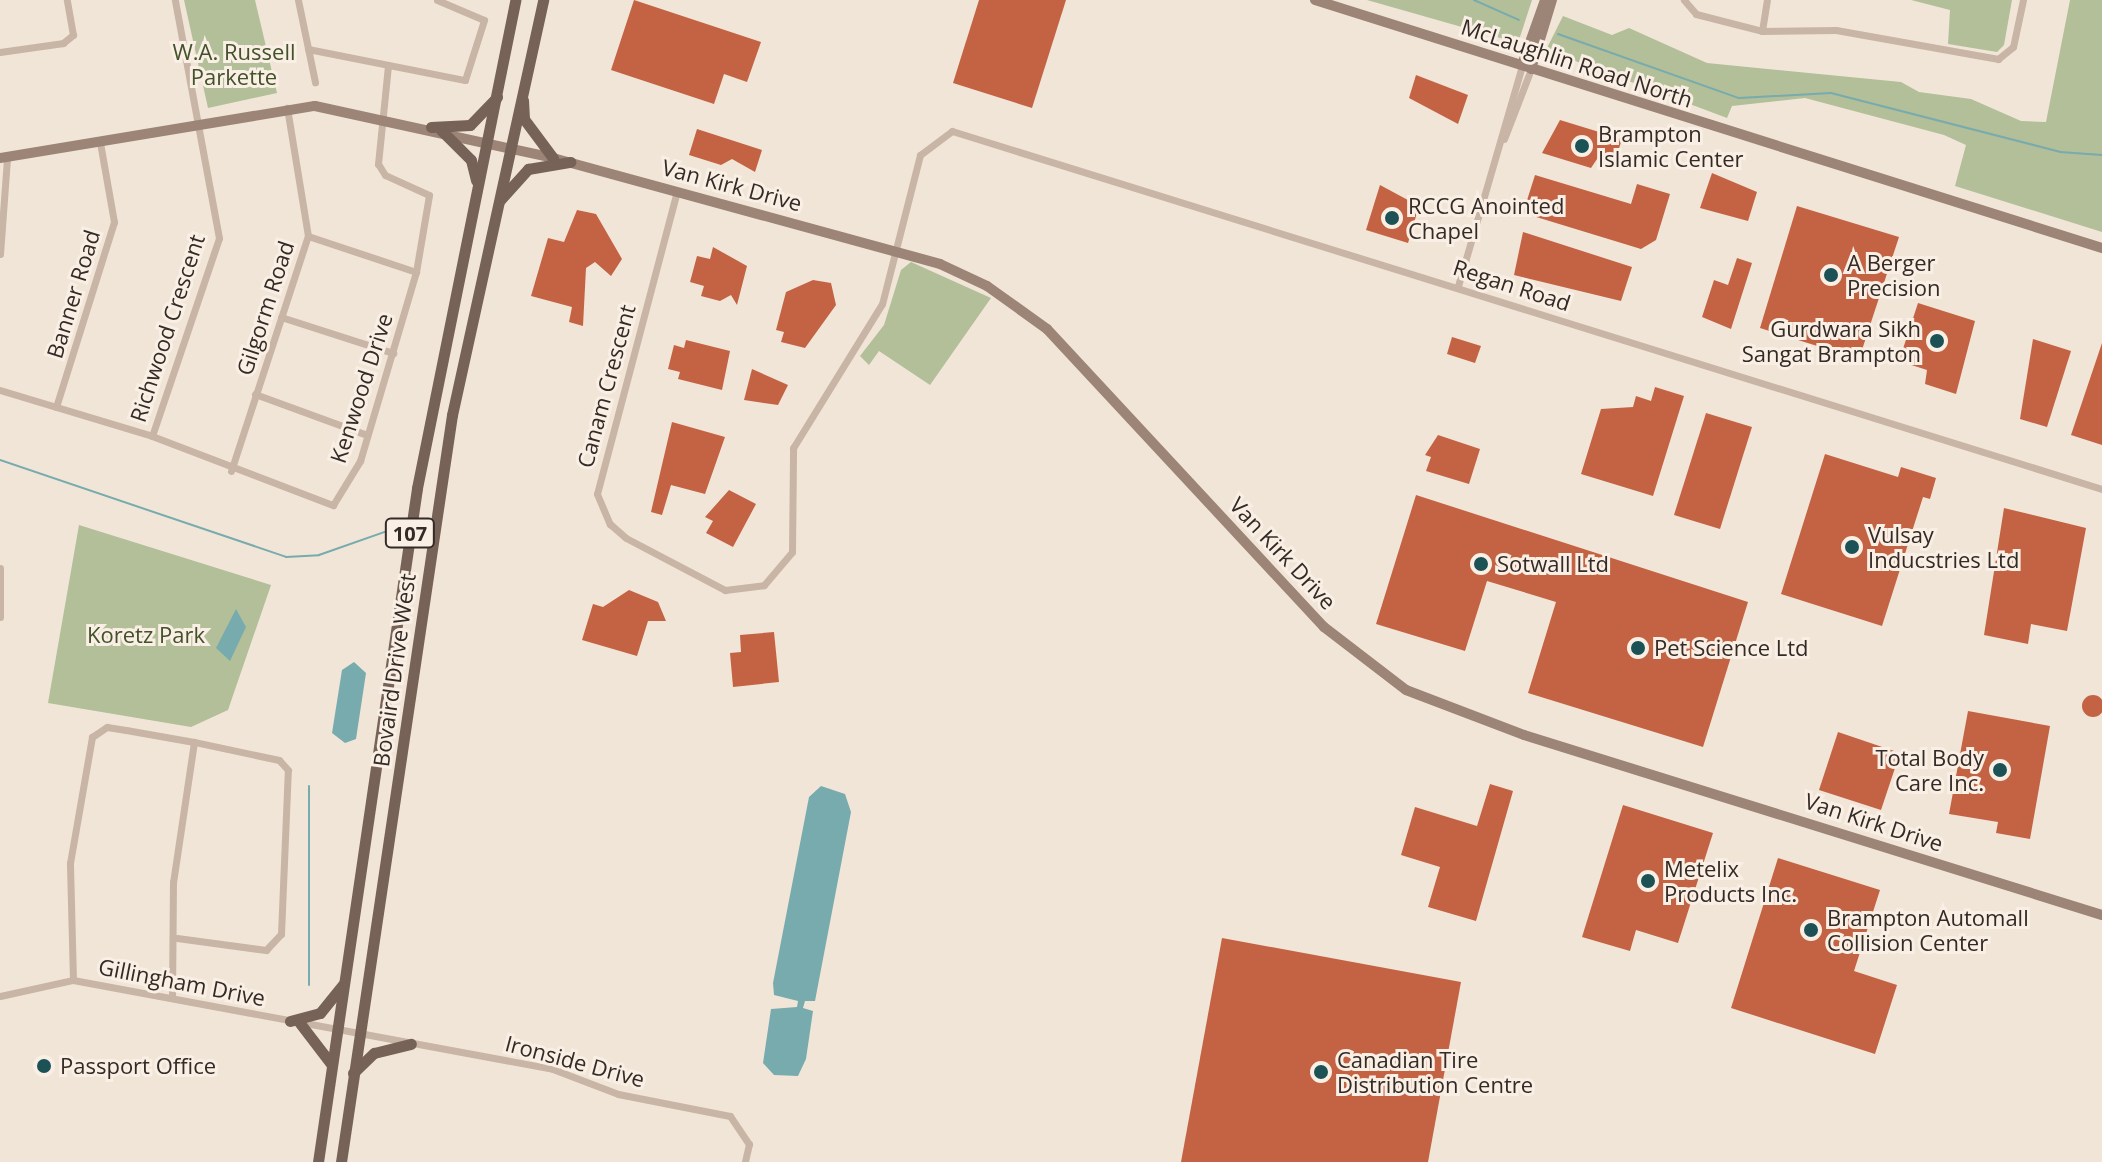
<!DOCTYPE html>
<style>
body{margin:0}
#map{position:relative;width:2102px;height:1162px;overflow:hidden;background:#f1e5d8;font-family:"Open Sans",sans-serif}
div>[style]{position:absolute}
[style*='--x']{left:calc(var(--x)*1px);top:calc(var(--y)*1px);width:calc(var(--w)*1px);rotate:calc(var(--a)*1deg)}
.green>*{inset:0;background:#b2bf99}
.water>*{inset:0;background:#78abad}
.stream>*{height:2px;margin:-1px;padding:0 1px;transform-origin:1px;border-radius:1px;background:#78abad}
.building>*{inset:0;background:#c46343}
.round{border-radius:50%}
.street>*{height:7px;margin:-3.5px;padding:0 3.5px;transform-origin:3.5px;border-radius:3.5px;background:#c8b5a5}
.secondary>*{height:10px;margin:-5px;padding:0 5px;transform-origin:5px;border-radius:5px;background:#9c8476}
.primary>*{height:11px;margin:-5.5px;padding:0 5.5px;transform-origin:5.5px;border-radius:5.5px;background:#766257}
.dots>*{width:22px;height:22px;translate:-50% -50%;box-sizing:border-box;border:4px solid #f9efe4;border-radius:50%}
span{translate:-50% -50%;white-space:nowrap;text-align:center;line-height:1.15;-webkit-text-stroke:6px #f9efe4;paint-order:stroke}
.shield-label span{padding:2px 6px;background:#f9efe4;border:2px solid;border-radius:6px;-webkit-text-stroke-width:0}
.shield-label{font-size:20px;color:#342a26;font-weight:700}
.park-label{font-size:22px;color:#43522a}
.street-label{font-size:22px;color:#342a26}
.poi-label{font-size:22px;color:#342a26}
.left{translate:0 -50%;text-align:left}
.right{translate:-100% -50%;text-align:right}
</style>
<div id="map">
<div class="green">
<div style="clip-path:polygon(184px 0,255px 0,277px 93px,208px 108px)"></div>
<div style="clip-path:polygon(1367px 0,1532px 0,1518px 43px)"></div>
<div style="clip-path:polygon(1911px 0,2012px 0,2004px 45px,1997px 52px,1948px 44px,1950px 10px)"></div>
<div style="clip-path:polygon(2070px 0,2102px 0,2102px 232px,1955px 186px,1966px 145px,1944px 135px,1805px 98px,1732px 106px,1727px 118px,1546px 50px,1563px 16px,1612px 35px,1629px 28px,1707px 63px,1901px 82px,1919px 92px,1971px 99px,2021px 121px,2046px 122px)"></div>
<div style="clip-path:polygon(911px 262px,991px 298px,930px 385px,879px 351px,869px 365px,860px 356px,884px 325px,901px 270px)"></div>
<div style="clip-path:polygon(79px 525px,271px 585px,228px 710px,191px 727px,48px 703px)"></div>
</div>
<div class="water">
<div style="clip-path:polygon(236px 609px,246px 627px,230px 661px,216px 648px)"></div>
<div style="clip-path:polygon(354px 662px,366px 673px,356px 739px,345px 743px,332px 733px,342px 670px)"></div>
<div style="clip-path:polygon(821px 786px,845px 794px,851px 812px,815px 1001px,805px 1001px,803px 1008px,813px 1011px,806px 1059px,798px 1076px,774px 1075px,763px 1063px,771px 1009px,797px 1007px,798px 1001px,774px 995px,773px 983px,809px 797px)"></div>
</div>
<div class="stream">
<div style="--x:1474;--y:0;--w:49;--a:24"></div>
<div style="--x:1558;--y:34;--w:192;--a:19.5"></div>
<div style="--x:1739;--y:98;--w:92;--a:-3.1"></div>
<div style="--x:1831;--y:93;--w:236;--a:14.4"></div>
<div style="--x:2060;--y:152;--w:42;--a:4.1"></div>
<div style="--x:0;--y:460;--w:302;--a:18.7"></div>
<div style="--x:286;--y:557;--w:33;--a:-3"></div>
<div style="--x:319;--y:555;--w:75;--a:-19.4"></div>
<div style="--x:309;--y:786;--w:199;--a:90"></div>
</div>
<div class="building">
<div style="clip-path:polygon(634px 0,761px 42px,747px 82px,724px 74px,714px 104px,611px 70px)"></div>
<div style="clip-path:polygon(979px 0,1066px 0,1032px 108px,953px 83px)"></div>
<div style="clip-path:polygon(1416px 75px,1468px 95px,1458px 124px,1409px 98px)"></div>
<div style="clip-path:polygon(1560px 120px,1622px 139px,1616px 158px,1601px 153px,1591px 168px,1542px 153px)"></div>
<div style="clip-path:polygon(697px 129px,762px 150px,755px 172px,732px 159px,721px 165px,689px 155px)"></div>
<div style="clip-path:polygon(1712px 173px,1757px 192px,1748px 221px,1700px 208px)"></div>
<div style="clip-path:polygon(1535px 175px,1631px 204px,1637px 184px,1670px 194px,1656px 240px,1641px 249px,1523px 213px)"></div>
<div style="clip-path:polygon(1380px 185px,1419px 206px,1408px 243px,1366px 230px)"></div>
<div style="clip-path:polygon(1797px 206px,1899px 237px,1859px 359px,1760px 328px)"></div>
<div style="clip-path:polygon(577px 210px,596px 214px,622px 259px,611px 276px,595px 262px,586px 268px,583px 326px,569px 322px,572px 307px,531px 296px,548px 238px,564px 242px)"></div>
<div style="clip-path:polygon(1523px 232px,1632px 267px,1621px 301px,1514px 275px)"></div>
<div style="clip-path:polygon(713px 247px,747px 266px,737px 305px,731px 295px,720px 301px,701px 296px,704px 286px,690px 282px,697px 256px,710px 259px)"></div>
<div style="clip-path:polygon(1737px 258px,1752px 263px,1731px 329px,1702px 317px,1714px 280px,1728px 285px)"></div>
<div style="clip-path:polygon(813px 280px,831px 283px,836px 305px,805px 348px,781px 342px,784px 332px,776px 330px,786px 292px)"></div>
<div style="clip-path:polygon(1918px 303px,1975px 321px,1956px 394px,1925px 384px,1927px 370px,1899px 361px)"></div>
<div style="clip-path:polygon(1452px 337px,1481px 346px,1475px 363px,1447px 354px)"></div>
<div style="clip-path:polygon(2033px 339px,2071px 351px,2047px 427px,2020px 419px)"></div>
<div style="clip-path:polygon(686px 340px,730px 351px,722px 390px,678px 379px,680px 372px,668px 369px,674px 345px,684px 348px)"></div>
<div style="clip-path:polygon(2102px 343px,2102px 445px,2071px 435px)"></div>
<div style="clip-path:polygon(752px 369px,788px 385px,778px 405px,744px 400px)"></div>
<div style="clip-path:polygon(1655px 387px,1684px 396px,1653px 496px,1581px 474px,1601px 409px,1633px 407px,1636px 396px,1651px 401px)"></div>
<div style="clip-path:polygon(1706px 413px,1752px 427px,1720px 529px,1674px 515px)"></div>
<div style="clip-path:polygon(672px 422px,725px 437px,705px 494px,671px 485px,662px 515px,651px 512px)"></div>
<div style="clip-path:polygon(1438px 435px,1480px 449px,1469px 484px,1426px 471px,1431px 457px,1425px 455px)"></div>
<div style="clip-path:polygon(1825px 454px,1898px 477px,1901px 467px,1936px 478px,1930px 499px,1923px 497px,1882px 626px,1781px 594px)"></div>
<div style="clip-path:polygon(729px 490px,756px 504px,733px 547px,706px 533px,713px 521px,705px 517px)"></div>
<div style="clip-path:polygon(1416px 495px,1748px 602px,1703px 747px,1528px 693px,1556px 602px,1487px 581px,1465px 651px,1376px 624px)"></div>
<div style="clip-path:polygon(2004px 508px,2086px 528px,2067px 631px,2031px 624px,2028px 644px,1984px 635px)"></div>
<div style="clip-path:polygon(629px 590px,658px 602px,666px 621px,648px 621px,637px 656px,582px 640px,593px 604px,603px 607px)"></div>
<div style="clip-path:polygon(774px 632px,779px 682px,733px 687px,730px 653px,741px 652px,740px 635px)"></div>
<div class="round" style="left:2082px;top:695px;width:22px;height:22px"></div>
<div style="clip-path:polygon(1968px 711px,2050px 726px,2030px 839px,1996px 833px,1998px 822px,1949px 814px)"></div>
<div style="clip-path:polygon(1838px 732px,1900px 753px,1881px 810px,1819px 790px)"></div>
<div style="clip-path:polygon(1490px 784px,1513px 791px,1476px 921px,1428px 907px,1440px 867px,1401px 855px,1415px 807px,1477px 826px)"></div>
<div style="clip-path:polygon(1623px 805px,1713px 833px,1678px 943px,1636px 930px,1630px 951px,1582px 937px)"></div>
<div style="clip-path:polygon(1778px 858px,1880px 890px,1854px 971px,1897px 985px,1875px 1054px,1731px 1008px)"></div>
<div style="clip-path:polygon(1222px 938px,1461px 982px,1428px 1162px,1181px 1162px)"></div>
</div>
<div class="street">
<div style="--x:298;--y:0;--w:84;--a:78.3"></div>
<div style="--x:1684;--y:0;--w:18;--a:49"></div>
<div style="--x:1696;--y:14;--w:68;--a:14.4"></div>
<div style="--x:1762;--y:31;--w:74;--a:-0.8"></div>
<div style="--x:1836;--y:30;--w:165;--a:10.1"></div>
<div style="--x:1998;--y:59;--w:19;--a:-39"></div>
<div style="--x:2013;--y:47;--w:48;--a:-78"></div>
<div style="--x:1762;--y:31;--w:31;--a:-81"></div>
<div style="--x:308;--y:49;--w:160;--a:11.2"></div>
<div style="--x:465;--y:80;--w:63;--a:-72.4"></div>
<div style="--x:484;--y:20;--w:51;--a:-156.9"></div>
<div style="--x:0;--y:52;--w:64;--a:-8.1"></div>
<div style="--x:63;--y:43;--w:13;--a:-39"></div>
<div style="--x:73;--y:35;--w:36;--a:-100"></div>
<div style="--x:1504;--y:139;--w:75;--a:-68.9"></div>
<div style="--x:677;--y:191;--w:313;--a:104.8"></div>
<div style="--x:597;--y:494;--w:33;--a:67"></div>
<div style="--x:610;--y:524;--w:21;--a:41"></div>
<div style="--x:626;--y:538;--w:112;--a:27.7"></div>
<div style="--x:725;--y:590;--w:39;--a:-7"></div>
<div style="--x:764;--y:585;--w:43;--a:-49.7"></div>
<div style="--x:792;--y:552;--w:104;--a:-89.4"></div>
<div style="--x:793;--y:448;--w:169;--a:-58.3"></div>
<div style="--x:882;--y:304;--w:154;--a:-75.7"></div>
<div style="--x:920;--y:155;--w:40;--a:-37"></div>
<div style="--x:952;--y:131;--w:1204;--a:17.29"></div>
<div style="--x:308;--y:236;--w:114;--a:18.4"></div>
<div style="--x:0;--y:254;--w:96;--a:-85.8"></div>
<div style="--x:1458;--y:286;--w:230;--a:-73.8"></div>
<div style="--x:281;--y:317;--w:118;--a:17.8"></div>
<div style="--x:0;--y:390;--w:159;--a:16.8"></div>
<div style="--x:152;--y:436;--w:209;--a:-71.3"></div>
<div style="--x:219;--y:238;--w:242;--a:-100.5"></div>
<div style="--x:255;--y:394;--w:119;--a:20.1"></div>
<div style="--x:56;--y:407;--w:194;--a:-72.6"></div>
<div style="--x:114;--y:222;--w:80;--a:-100"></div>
<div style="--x:152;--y:436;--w:194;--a:20.9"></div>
<div style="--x:333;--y:505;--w:52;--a:-58.5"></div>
<div style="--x:360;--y:461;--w:197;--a:-73.5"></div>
<div style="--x:416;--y:272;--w:78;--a:-80.4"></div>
<div style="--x:429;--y:195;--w:48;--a:-155.6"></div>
<div style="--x:385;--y:175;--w:13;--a:-122"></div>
<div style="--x:378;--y:164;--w:99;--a:-84.2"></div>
<div style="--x:231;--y:471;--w:247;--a:-71.9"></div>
<div style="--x:308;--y:236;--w:130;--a:-99.3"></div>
<div style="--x:0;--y:568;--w:49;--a:90"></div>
<div style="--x:177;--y:938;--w:90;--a:7.7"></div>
<div style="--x:266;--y:950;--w:22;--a:-47"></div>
<div style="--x:281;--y:934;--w:164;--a:-87.6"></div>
<div style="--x:288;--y:770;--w:13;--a:-132"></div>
<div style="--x:279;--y:760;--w:87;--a:-168"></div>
<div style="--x:73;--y:980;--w:117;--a:-91.5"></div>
<div style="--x:70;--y:863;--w:128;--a:-80.1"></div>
<div style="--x:92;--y:737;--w:18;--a:-34"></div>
<div style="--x:107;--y:727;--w:19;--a:9"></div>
<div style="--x:126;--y:730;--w:69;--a:10"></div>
<div style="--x:194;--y:742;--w:142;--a:98.5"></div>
<div style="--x:173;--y:882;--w:114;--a:90.5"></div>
<div style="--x:0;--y:996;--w:75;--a:-12.4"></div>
<div style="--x:73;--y:980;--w:485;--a:10.5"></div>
<div style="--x:550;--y:1068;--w:73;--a:20.9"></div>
<div style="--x:618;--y:1094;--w:114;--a:11.1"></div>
<div style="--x:730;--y:1116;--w:34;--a:56"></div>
<div style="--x:749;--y:1144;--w:18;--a:103"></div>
</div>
<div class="secondary">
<div style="--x:1315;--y:0;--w:825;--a:17.49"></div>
<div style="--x:1522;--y:65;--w:69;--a:-70.5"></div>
<div style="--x:1531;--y:69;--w:72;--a:-73.1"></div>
<div style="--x:0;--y:158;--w:319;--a:-9.4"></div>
<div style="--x:315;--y:106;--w:244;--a:12.3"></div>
<div style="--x:553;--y:158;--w:401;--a:15.3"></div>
<div style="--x:940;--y:264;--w:52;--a:25.1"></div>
<div style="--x:987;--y:286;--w:74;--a:35.6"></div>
<div style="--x:1047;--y:329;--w:407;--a:47.1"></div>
<div style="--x:1324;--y:627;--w:103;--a:37.5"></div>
<div style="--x:1406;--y:690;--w:126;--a:20.9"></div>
<div style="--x:1524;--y:735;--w:605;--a:17.3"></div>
</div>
<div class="primary">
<div style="--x:523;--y:100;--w:19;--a:87"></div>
<div style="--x:524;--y:119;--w:49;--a:53.4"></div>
<div style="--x:431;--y:127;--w:39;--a:-3"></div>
<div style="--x:470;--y:125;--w:39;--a:-46"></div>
<div style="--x:441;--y:130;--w:42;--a:45"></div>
<div style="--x:471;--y:160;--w:21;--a:76"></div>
<div style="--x:500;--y:200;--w:42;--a:-47.9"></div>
<div style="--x:528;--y:169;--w:43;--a:-9.5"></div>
<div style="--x:290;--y:1021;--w:31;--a:-15"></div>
<div style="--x:320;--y:1013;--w:36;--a:-51"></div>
<div style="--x:299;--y:1022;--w:54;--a:52.5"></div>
<div style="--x:353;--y:1073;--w:29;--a:-44"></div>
<div style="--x:374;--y:1053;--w:38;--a:-14"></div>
<div style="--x:318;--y:1162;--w:681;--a:-81.64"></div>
<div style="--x:417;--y:488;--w:498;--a:-78.6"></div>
<div style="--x:341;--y:1162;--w:755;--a:-81.55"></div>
<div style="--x:452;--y:415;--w:425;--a:-77.6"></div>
</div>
<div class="dots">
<div style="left:1582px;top:146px;background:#1c5155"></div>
<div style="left:1392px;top:218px;background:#1c5155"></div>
<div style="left:1831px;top:275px;background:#1c5155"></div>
<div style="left:1937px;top:341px;background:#1c5155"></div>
<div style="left:1852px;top:547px;background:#1c5155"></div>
<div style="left:1481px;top:564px;background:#1c5155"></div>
<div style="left:1638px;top:648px;background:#1c5155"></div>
<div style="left:2000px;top:770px;background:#1c5155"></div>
<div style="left:1648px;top:881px;background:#1c5155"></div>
<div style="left:1811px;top:930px;background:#1c5155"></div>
<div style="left:44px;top:1066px;background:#1c5155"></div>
<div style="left:1321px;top:1072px;background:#1c5155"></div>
</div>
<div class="shield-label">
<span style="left:410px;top:533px">107</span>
</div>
<div class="park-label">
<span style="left:234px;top:64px">W.A. Russell<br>Parkette</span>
<span style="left:146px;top:635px">Koretz Park</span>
</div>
<div class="street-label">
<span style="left:1577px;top:63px;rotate:18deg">McLaughlin Road North</span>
<span style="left:732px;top:185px;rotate:15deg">Van Kirk Drive</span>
<span style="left:1512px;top:285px;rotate:18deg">Regan Road</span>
<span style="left:73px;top:294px;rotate:-73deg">Banner Road</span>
<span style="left:265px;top:308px;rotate:-72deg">Gilgorm Road</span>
<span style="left:167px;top:328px;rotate:-72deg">Richwood Crescent</span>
<span style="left:606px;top:386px;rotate:-75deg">Canam Crescent</span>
<span style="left:361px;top:388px;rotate:-72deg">Kenwood Drive</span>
<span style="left:1283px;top:553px;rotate:47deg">Van Kirk Drive</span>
<span style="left:394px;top:670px;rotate:-82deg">Bovaird Drive West</span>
<span style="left:1874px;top:822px;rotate:18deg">Van Kirk Drive</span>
<span style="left:182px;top:982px;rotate:11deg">Gillingham Drive</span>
<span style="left:575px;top:1061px;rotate:15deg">Ironside Drive</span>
</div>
<div class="poi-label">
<span class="left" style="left:1598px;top:146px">Brampton<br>Islamic Center</span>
<span class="left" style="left:1408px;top:218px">RCCG Anointed<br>Chapel</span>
<span class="left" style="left:1847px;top:275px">A Berger<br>Precision</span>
<span class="right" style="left:1921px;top:341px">Gurdwara Sikh<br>Sangat Brampton</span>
<span class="left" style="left:1868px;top:547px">Vulsay<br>Inducstries Ltd</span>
<span class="left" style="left:1497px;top:564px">Sotwall Ltd</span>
<span class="left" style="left:1654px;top:648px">Pet Science Ltd</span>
<span class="right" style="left:1984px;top:770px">Total Body<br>Care Inc.</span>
<span class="left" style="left:1664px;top:881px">Metelix<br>Products Inc.</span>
<span class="left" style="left:1827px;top:930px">Brampton Automall<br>Collision Center</span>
<span class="left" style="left:1337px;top:1072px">Canadian Tire<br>Distribution Centre</span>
<span class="left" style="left:60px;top:1066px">Passport Office</span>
</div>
</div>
